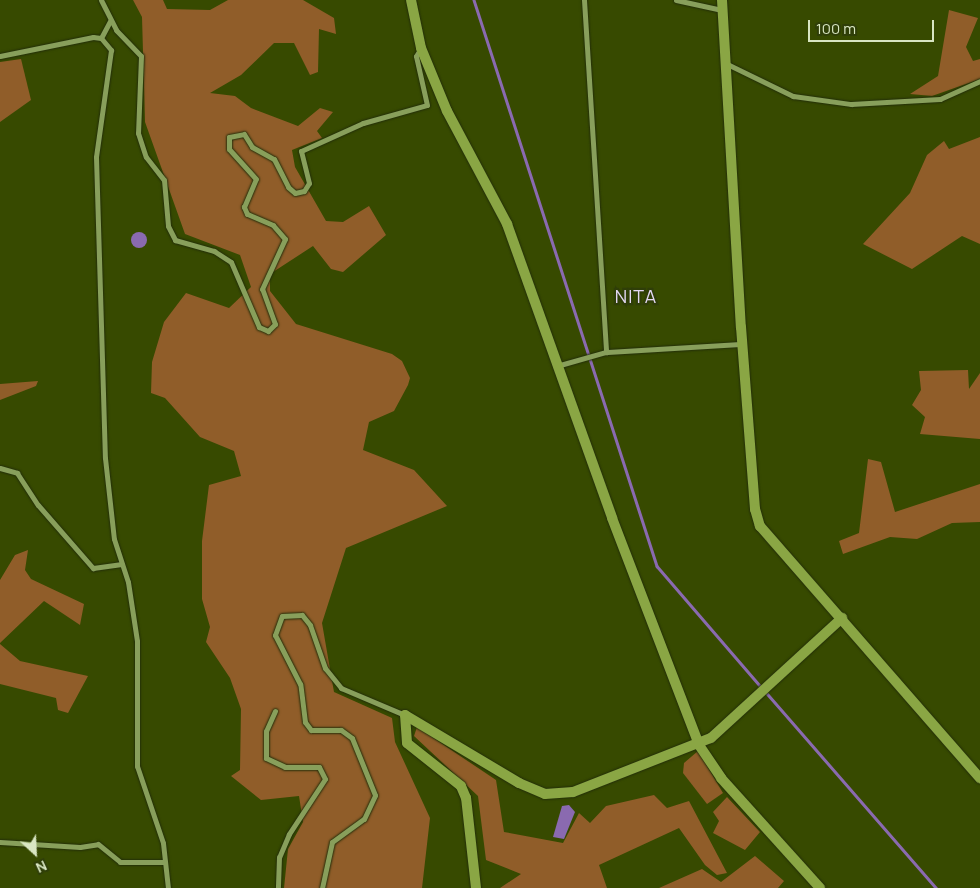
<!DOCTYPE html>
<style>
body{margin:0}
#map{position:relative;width:980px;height:888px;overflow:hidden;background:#374a00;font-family:Manrope,sans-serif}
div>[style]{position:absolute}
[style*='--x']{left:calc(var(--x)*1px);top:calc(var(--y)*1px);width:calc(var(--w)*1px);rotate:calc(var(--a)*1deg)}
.green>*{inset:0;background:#905d29}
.water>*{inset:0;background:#8a6ab0}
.round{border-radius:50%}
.stream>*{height:2.5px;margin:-1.25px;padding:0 1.25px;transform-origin:1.25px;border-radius:1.25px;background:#8a6ab0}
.roads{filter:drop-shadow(0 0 1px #222d09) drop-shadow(0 0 1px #222d09)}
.street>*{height:5px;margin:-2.5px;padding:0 2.5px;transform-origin:2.5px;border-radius:2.5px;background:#889f5b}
.secondary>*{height:10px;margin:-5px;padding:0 5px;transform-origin:5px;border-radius:5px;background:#8aa644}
span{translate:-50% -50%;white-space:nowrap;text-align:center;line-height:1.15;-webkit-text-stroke:4.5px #2f3e08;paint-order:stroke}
.quarter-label{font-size:18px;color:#e4d8f4;letter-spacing:1px}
.north{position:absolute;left:10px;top:828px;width:50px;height:50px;-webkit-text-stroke:4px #2f3e08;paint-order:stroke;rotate:155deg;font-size:14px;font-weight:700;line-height:20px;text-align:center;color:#d9e6c3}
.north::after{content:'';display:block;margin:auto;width:18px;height:22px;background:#d9e6c3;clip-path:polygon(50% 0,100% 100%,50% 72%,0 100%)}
.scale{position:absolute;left:808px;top:20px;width:126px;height:22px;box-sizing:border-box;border:2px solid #d9e6c3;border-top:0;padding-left:6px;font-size:15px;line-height:18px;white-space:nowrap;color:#d9e6c3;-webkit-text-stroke:4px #2f3e08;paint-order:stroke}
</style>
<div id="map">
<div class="green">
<div style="clip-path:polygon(133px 0,163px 0,167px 9px,210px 10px,228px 0,303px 0,334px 18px,336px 34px,319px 29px,318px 72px,310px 75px,294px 43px,274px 43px,241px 75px,210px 93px,235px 96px,251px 108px,298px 126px,320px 108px,333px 112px,317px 131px,322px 138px,292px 150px,295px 167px,326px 221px,343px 222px,369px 206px,386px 235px,343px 272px,331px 269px,313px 246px,270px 274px,270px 291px,296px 324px,392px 354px,402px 361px,410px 378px,408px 385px,394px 411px,369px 422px,363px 450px,414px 470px,447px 506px,346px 548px,322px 623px,334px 692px,392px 718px,395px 742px,430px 818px,422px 888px,284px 888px,288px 849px,303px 822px,299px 796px,261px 800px,231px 776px,240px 770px,241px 709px,230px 678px,206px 642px,210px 627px,202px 599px,202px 541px,209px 485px,241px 476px,234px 451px,200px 437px,165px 398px,151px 393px,152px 362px,164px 322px,186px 293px,229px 308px,251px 287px,240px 255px,185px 234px,145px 122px,142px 17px)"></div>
<div style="clip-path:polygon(949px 10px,978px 18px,966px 47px,973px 61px,980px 59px,980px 79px,932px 96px,910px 94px,938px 76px)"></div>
<div style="clip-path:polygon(21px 59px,31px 100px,0 122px,0 62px)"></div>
<div style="clip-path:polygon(980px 137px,980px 244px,962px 236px,912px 269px,863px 244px,910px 193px,927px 155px,944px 141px,949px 149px)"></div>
<div style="clip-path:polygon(968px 370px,969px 389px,980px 373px,980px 439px,920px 434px,925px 417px,912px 405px,921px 390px,919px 371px)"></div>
<div style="clip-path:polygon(38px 381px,36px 386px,0 400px,0 384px)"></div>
<div style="clip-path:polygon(868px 459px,881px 462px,895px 512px,980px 484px,980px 522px,952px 523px,917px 539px,890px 537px,843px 554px,839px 541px,859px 533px)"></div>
<div style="clip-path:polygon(28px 550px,25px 570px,31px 579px,84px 604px,80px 625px,44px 601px,0 643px,0 580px,15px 555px)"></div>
<div style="clip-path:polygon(0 644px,20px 661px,88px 676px,68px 713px,58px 710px,56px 698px,0 684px)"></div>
<div style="clip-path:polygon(417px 727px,496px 780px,504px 832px,563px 843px,579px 813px,590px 823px,606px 806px,654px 795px,667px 808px,689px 801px,727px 873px,717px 875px,705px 865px,679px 828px,599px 865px,607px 888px,500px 888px,521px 874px,486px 860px,478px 796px,414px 736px)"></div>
<div style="clip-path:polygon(698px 751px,723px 793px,707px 804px,683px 773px,684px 763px)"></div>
<div style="clip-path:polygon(727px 797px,760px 832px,745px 850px,713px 833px,719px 821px,713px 812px)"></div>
<div style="clip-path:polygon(755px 856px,784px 881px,778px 888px,659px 888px,702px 869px,721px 882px)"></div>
</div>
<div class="water">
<div class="round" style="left:131px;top:232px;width:16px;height:16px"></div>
<div style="clip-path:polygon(569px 805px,575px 812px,564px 839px,553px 837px,562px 806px)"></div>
</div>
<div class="stream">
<div style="--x:474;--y:0;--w:595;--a:72.08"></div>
<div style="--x:657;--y:566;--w:160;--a:49.3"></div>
<div style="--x:765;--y:691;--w:261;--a:49"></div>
</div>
<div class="roads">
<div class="street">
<div style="--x:101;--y:0;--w:34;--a:63"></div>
<div style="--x:116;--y:30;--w:36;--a:46"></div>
<div style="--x:141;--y:56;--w:77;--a:92.2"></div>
<div style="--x:138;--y:133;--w:25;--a:72"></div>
<div style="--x:146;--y:157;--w:29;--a:52"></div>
<div style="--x:164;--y:180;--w:46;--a:85"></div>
<div style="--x:168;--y:226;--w:16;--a:63"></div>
<div style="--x:175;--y:240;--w:41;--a:15.8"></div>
<div style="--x:214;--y:251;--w:20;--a:33"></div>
<div style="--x:231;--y:262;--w:71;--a:66.7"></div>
<div style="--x:259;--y:327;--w:10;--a:24"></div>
<div style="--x:268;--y:331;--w:10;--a:-45"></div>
<div style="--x:275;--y:324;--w:37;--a:-110"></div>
<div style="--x:262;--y:289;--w:55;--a:-65.3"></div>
<div style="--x:285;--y:239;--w:18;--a:-131"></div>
<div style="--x:273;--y:225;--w:28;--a:-157"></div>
<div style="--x:247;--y:214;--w:8;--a:-113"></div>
<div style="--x:244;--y:207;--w:30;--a:-67"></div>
<div style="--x:256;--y:179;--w:40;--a:-132"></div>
<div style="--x:229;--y:149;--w:12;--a:-90"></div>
<div style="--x:229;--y:137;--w:15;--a:-11"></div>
<div style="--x:244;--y:134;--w:15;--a:58"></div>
<div style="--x:252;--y:147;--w:25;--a:29"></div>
<div style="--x:274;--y:159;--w:31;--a:63"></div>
<div style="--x:288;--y:187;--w:9;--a:41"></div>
<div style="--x:295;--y:193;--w:9;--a:-13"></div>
<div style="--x:304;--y:191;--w:9;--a:-58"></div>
<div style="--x:309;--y:183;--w:33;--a:-104"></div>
<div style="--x:301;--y:151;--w:68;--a:-24.3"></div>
<div style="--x:363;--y:123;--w:66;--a:-15.7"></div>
<div style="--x:427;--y:105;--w:50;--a:-102.7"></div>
<div style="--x:416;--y:56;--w:9;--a:-58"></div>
<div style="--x:584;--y:0;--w:353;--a:86.4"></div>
<div style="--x:676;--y:0;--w:47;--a:12.3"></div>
<div style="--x:101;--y:38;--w:19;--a:-62"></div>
<div style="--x:0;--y:56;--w:95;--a:-11.5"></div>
<div style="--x:93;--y:37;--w:8;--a:7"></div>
<div style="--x:101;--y:38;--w:16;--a:50"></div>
<div style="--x:111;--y:50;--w:108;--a:98"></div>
<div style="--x:96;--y:157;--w:301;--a:88.3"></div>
<div style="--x:105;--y:458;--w:81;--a:83.7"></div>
<div style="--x:114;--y:539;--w:45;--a:72"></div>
<div style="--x:128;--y:582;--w:60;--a:81.3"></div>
<div style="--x:137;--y:641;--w:125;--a:90"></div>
<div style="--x:137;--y:766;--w:81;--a:71.3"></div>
<div style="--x:163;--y:843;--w:45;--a:83.7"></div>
<div style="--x:725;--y:63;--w:76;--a:25.9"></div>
<div style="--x:793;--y:96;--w:59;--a:7.9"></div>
<div style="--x:851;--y:104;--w:89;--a:-3.2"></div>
<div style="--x:940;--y:99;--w:44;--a:-24.2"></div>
<div style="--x:560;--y:365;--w:48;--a:-15.8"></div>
<div style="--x:606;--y:352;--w:136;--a:-3.4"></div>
<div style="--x:0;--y:468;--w:18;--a:16"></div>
<div style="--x:17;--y:473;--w:38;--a:57"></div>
<div style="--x:38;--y:505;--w:84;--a:48.9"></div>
<div style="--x:93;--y:568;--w:29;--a:-8"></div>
<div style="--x:275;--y:711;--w:22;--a:114"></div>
<div style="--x:266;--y:731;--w:27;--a:90"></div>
<div style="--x:266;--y:758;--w:21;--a:25"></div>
<div style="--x:285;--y:767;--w:34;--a:0"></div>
<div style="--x:319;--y:767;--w:13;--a:63"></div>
<div style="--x:325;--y:779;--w:66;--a:123.2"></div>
<div style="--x:289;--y:834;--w:25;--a:113"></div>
<div style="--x:279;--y:857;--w:31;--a:92"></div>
<div style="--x:0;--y:842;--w:80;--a:3.6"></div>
<div style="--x:80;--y:847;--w:18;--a:-9"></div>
<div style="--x:98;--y:844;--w:28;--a:39"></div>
<div style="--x:120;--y:862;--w:44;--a:0"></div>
<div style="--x:322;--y:888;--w:47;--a:-77.7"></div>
<div style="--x:332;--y:842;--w:39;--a:-36"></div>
<div style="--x:364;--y:819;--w:26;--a:-65"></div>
<div style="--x:375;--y:795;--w:61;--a:-112"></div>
<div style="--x:352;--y:738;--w:14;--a:-144"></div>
<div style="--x:341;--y:730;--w:30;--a:180"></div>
<div style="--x:311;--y:730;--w:10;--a:-127"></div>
<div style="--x:305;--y:722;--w:38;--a:-97"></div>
<div style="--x:300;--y:684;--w:55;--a:-117"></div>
<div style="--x:275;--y:635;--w:20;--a:-70"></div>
<div style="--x:282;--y:616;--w:20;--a:-3"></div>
<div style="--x:302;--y:615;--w:13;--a:51"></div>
<div style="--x:310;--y:625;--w:46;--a:70.8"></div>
<div style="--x:325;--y:668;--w:26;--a:51"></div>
<div style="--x:341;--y:688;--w:69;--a:22.9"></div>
</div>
<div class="secondary">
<div style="--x:411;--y:0;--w:49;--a:78.2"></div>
<div style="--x:421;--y:48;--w:68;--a:67.6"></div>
<div style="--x:447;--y:111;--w:128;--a:62"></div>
<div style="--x:507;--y:224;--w:312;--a:70.3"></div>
<div style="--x:612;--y:518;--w:243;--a:69"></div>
<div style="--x:699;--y:745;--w:40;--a:56"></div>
<div style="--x:721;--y:778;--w:148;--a:48"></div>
<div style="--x:722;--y:0;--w:328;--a:86.7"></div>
<div style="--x:741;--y:327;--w:183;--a:85.6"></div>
<div style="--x:755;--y:509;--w:18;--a:74"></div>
<div style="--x:760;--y:526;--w:335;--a:48.9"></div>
<div style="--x:476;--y:888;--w:91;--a:-96.3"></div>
<div style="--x:466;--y:798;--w:13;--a:-113"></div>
<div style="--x:461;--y:786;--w:69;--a:-141.5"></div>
<div style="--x:407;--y:743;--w:28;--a:-94"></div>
<div style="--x:405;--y:715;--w:133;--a:30.8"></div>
<div style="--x:519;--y:783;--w:28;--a:23"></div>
<div style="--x:545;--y:794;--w:28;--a:-4"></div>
<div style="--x:573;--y:792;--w:148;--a:-21.4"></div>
<div style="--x:711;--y:738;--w:178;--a:-42.5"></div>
</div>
</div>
<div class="quarter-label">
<span style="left:636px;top:296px">NITA</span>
</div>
<div class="north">N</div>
<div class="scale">100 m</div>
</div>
